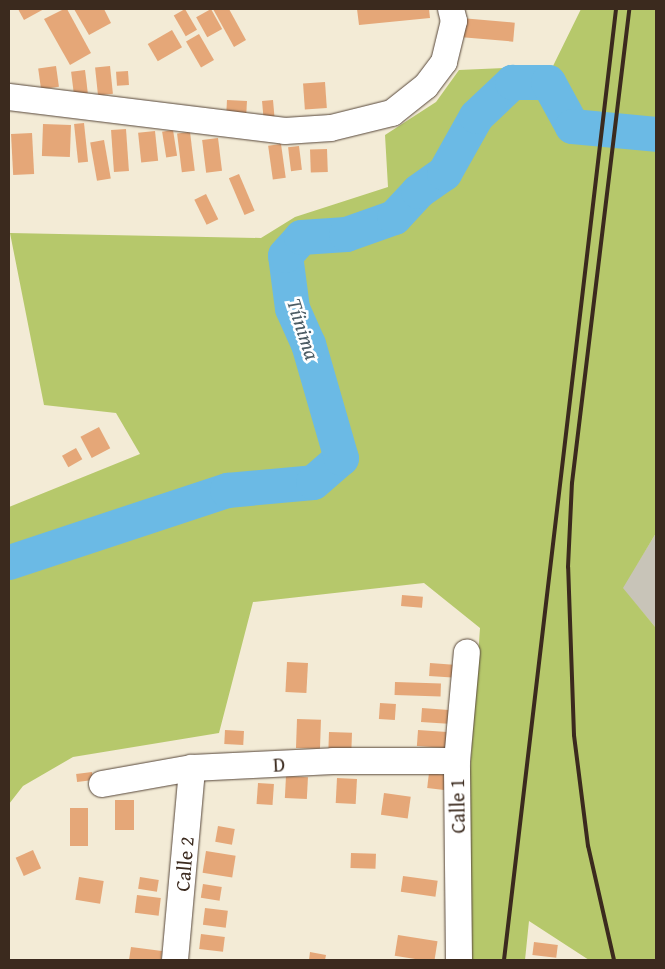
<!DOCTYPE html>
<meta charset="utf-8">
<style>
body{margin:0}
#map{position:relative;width:665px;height:969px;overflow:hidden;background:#f3ebd6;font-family:"Gentium Book Plus",serif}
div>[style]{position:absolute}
.industrial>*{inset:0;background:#c8c4b8}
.green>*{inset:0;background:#b6c86b}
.river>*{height:35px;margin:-17.5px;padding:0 17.5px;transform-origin:17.5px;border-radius:17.5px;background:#6bbae5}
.building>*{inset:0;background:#e5a778;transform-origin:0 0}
.roads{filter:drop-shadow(0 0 1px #57473a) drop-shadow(0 0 1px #57473a)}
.minor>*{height:26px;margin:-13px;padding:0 13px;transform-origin:13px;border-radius:13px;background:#fff}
.rail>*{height:4px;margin:-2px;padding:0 2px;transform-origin:2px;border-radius:2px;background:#3b2a1e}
span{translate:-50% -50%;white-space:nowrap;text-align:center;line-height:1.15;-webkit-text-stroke:5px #fff;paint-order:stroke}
.street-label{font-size:20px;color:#3b2a1e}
.water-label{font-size:21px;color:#4c5c64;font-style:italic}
.frame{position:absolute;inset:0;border:10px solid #3b2a1e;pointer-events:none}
</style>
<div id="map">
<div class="industrial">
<i style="clip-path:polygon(656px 533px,656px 628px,622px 588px)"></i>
</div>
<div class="green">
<i style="clip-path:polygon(581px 9px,656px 9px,656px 533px,623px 588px,656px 628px,656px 960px,589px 960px,529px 921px,525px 960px,457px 960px,480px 628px,424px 583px,253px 602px,219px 733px,73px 757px,23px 786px,9px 804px,9px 507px,140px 454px,116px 413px,44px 405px,10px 233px,261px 238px,295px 217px,388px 187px,385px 135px,436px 102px,459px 70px,553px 66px)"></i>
</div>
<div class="river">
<i style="left:9px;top:562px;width:230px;rotate:-18.3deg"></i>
<i style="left:227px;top:490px;width:86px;rotate:-5.3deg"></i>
<i style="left:313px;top:482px;width:37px;rotate:-41deg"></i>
<i style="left:341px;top:458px;width:119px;rotate:-106.1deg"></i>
<i style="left:308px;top:344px;width:39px;rotate:-114deg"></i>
<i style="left:292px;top:308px;width:53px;rotate:-97.5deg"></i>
<i style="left:285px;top:255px;width:24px;rotate:-48deg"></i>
<i style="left:301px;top:237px;width:45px;rotate:-3.8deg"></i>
<i style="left:346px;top:234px;width:51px;rotate:-19.5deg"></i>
<i style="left:394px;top:217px;width:35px;rotate:-47deg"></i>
<i style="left:418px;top:191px;width:32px;rotate:-35deg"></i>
<i style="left:444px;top:173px;width:65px;rotate:-60.7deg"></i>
<i style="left:476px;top:116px;width:50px;rotate:-43.4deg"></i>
<i style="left:512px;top:82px;width:36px"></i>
<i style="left:548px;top:82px;width:50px;rotate:61.4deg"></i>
<i style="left:572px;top:126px;width:84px;rotate:5.4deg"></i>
</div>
<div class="building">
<i style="clip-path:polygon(18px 9px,44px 9px,24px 20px)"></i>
<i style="clip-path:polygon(64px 9px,67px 9px,91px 53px,70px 65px,44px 19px)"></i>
<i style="clip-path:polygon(74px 9px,104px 9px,111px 23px,89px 35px)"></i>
<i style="left:185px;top:9px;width:24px;height:13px;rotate:60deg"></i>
<i style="left:211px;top:9px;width:23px;height:17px;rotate:61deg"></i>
<i style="clip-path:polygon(213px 9px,229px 9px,246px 40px,234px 47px)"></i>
<i style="clip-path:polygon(357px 9px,429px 9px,430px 18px,359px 25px)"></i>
<i style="left:461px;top:18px;width:54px;height:19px;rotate:5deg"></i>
<i style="left:172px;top:30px;width:20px;height:28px;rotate:60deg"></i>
<i style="left:199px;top:34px;width:30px;height:15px;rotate:60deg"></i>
<i style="left:56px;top:66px;width:21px;height:18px;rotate:82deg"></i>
<i style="left:110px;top:66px;width:28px;height:15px;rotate:84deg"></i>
<i style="left:85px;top:70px;width:23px;height:14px;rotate:83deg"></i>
<i style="left:128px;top:71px;width:14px;height:12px;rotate:86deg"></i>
<i style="left:325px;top:82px;width:26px;height:22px;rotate:86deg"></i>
<i style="left:227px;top:100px;width:20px;height:16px;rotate:3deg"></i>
<i style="left:273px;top:100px;width:25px;height:11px;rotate:85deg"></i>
<i style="left:84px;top:123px;width:39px;height:10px;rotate:84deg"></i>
<i style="left:43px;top:124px;width:28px;height:32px;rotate:2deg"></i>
<i style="left:126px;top:129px;width:42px;height:15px;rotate:86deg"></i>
<i style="left:173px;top:130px;width:26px;height:11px;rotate:81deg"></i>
<i style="left:155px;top:131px;width:30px;height:17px;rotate:84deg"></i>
<i style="left:190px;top:132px;width:39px;height:13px;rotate:83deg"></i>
<i style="left:32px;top:133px;width:41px;height:21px;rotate:87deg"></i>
<i style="left:218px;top:138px;width:33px;height:16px;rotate:83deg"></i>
<i style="left:104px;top:140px;width:39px;height:14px;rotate:80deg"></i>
<i style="left:281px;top:144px;width:34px;height:13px;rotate:82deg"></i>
<i style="left:299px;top:146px;width:24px;height:11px;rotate:83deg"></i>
<i style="left:327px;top:149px;width:23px;height:17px;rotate:88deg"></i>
<i style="left:239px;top:174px;width:40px;height:11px;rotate:67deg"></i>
<i style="left:206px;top:194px;width:28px;height:13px;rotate:64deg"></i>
<i style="left:99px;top:427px;width:24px;height:21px;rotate:62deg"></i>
<i style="left:76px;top:448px;width:13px;height:16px;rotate:61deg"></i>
<i style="left:402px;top:595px;width:21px;height:11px;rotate:5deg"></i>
<i style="left:287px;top:662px;width:21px;height:30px;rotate:3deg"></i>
<i style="left:430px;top:663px;width:27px;height:13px;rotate:4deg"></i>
<i style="left:395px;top:682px;width:46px;height:13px;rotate:2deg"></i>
<i style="left:380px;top:703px;width:16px;height:16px;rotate:4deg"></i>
<i style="left:422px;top:708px;width:27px;height:14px;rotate:4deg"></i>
<i style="left:297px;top:719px;width:24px;height:29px;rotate:2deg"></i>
<i style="left:225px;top:730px;width:19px;height:14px;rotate:3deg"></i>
<i style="left:418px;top:730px;width:29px;height:16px;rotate:4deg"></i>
<i style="left:329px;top:732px;width:23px;height:17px;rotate:2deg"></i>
<i style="left:92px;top:772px;width:8px;height:16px;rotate:83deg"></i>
<i style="left:429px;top:773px;width:17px;height:15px;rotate:7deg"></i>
<i style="left:286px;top:776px;width:22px;height:22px;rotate:3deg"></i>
<i style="left:337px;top:778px;width:20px;height:25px;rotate:3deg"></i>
<i style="left:258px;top:783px;width:16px;height:21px;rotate:4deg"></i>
<i style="left:384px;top:793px;width:27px;height:22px;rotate:8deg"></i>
<i style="left:115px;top:800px;width:19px;height:30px"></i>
<i style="left:70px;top:808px;width:18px;height:38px"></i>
<i style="left:218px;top:826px;width:17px;height:16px;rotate:10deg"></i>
<i style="left:33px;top:850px;width:20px;height:19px;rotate:66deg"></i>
<i style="left:206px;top:851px;width:30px;height:22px;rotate:9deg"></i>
<i style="left:351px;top:853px;width:25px;height:15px;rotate:2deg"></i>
<i style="left:403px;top:876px;width:35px;height:16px;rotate:8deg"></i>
<i style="left:79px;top:877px;width:25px;height:23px;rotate:9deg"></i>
<i style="left:140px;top:877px;width:19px;height:12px;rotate:9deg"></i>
<i style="left:203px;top:884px;width:19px;height:14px;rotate:9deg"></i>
<i style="left:137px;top:895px;width:24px;height:18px;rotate:7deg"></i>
<i style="left:205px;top:908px;width:23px;height:17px;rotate:7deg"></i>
<i style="left:201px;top:934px;width:24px;height:15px;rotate:7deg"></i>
<i style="left:398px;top:935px;width:40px;height:21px;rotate:9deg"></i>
<i style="left:534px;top:942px;width:24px;height:13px;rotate:7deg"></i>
<i style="clip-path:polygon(131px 947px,162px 951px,161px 960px,129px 960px)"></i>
<i style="clip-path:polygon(310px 952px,326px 955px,325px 960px,309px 960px)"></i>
</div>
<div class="roads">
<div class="minor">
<i style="left:9px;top:97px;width:278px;rotate:7deg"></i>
<i style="left:285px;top:131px;width:46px;rotate:-3.7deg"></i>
<i style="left:331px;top:128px;width:63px;rotate:-13.8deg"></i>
<i style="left:392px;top:113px;width:43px;rotate:-38.5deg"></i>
<i style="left:426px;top:86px;width:30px;rotate:-53deg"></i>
<i style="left:444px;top:62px;width:42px;rotate:-76.3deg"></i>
<i style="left:454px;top:21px;width:12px;rotate:-104deg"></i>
<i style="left:102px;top:784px;width:91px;rotate:-10.1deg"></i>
<i style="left:192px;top:768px;width:141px;rotate:-2.8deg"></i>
<i style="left:333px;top:761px;width:124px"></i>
<i style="left:175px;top:960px;width:193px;rotate:-84.9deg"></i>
<i style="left:459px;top:960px;width:199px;rotate:-90.6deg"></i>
<i style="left:457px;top:761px;width:109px;rotate:-84.8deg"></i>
</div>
</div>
<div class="rail">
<i style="left:504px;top:960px;width:958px;rotate:-83.28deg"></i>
<i style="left:614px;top:960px;width:117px;rotate:-102.8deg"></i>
<i style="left:588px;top:846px;width:112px;rotate:-97.2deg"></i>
<i style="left:574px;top:735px;width:168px;rotate:-92deg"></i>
<i style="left:568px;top:567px;width:84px;rotate:-87.3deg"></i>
<i style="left:572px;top:483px;width:477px;rotate:-83.1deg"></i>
</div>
<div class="street-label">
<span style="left:279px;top:764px;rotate:-3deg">D</span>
<span style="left:457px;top:806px;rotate:-91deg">Calle 1</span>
<span style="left:184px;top:864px;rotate:-85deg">Calle 2</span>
</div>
<div class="water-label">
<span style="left:303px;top:329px;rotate:72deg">Tíinima</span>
</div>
<div class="frame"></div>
</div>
